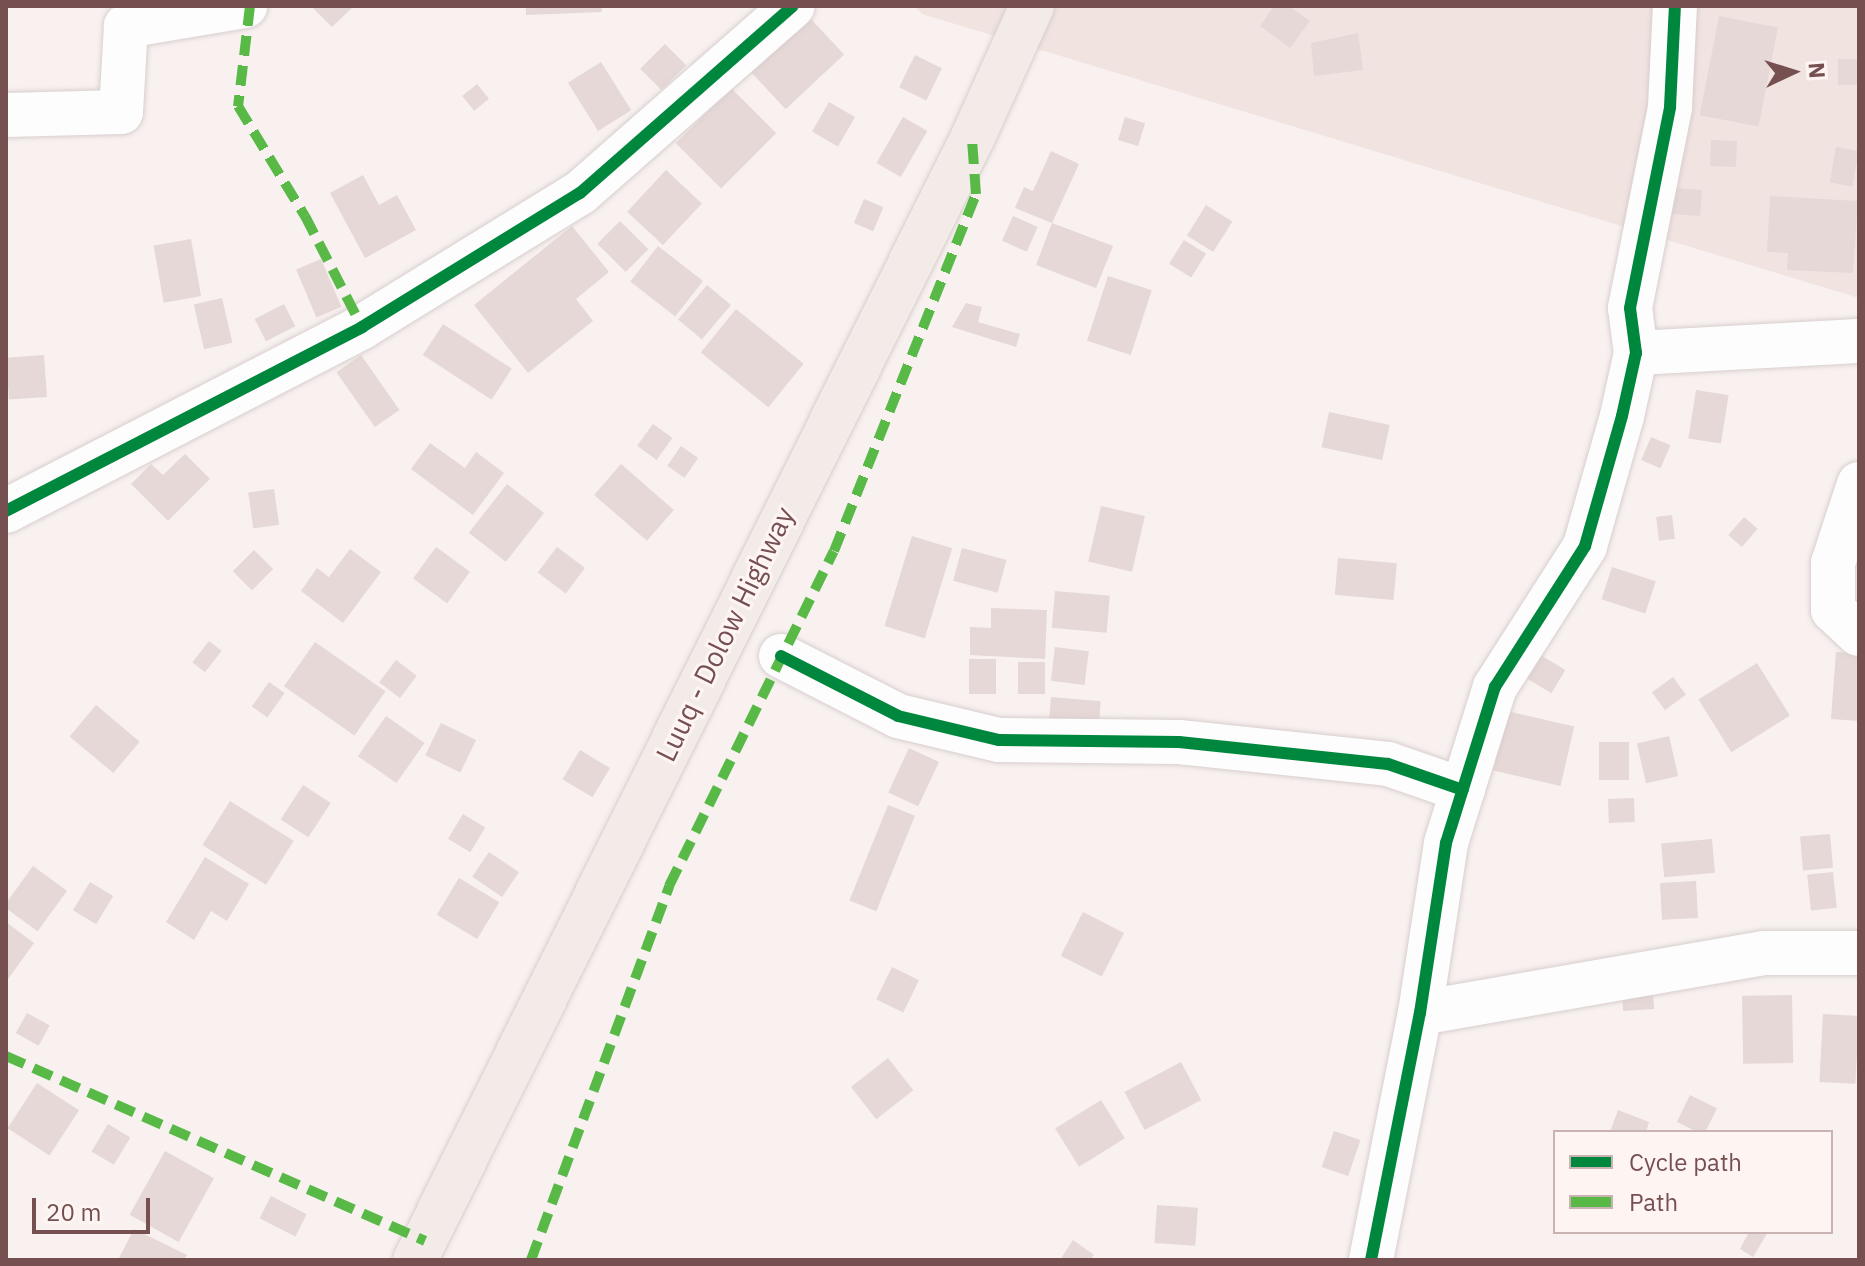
<!DOCTYPE html>
<style>
body{margin:0}
#map{position:relative;width:1865px;height:1266px;overflow:hidden;background:#f8f1f0;font-family:"IBM Plex Sans",sans-serif}
div>[style]{position:absolute}
.residential>*{inset:0;background:#f1e3e0}
.building>*{inset:0;background:#e5d8d7;transform-origin:0 0}
.roads{filter:drop-shadow(0 0 2px #d8cece) drop-shadow(0 0 2px #d8cece)}
.minor>*{height:44px;margin:-22px;padding:0 22px;transform-origin:22px;border-radius:22px;background:#fefdfd}
.major>*{height:44px;margin:-22px;padding:0 22px;transform-origin:22px;border-radius:22px;background:#f2ebe8}
.quiet>*{height:10px;margin-top:-5px;transform-origin:0;background:repeating-linear-gradient(90deg,#58b947 0 20px,transparent 0 30px)}
.cycleway>*{height:12px;margin:-6px;padding:0 6px;transform-origin:6px;border-radius:6px;background:#00873e}
span{translate:-50% -50%;white-space:nowrap;text-align:center;line-height:1.15;-webkit-text-stroke:6px #fef5f3;paint-order:stroke}
.street-label{font-size:28px;color:#765051}
.frame{position:absolute;inset:0;border:8px solid #765051;pointer-events:none}
.legend{position:absolute;left:1553px;top:1130px;width:280px;height:104px;box-sizing:border-box;background:#fef5f3;border:2px solid #c8b3b2;margin:0;padding:10px 14px;list-style:none;font-size:24px;color:#765051}
.legend li{display:flex;align-items:center;gap:16px;height:40px}
.legend b{width:40px;border:2px solid #c8b3b2}
.north{position:absolute;left:1753px;top:32px;width:80px;height:80px;-webkit-text-stroke:6px #fef5f3;paint-order:stroke;rotate:86deg;font-size:22px;font-weight:700;line-height:32px;text-align:center;color:#765051}
.north::after{content:'';display:block;margin:auto;width:28px;height:36px;background:#765051;clip-path:polygon(50% 0,100% 100%,50% 72%,0 100%)}
.scale{position:absolute;left:32px;top:1198px;width:118px;height:36px;box-sizing:border-box;border:4px solid #765051;border-top:0;padding-left:10px;font-size:24px;line-height:28px;white-space:nowrap;color:#765051;-webkit-text-stroke:6px #fef5f3;paint-order:stroke}
</style>
<div id="map">
<div class="residential">
<i style="clip-path:polygon(914px 6px,1859px 6px,1859px 298px,922px 14px)"></i>
</div>
<div class="building">
<i style="clip-path:polygon(311px 6px,354px 6px,332px 27px)"></i>
<i style="clip-path:polygon(526px 6px,601px 6px,602px 12px,526px 15px)"></i>
<i style="clip-path:polygon(1274px 6px,1289px 6px,1310px 21px,1290px 48px,1260px 26px)"></i>
<i style="left:1719px;top:16px;width:60px;height:101px;rotate:11deg"></i>
<i style="left:810px;top:18px;width:50px;height:80px;rotate:47deg"></i>
<i style="clip-path:polygon(1358px 33px,1363px 70px,1314px 76px,1311px 43px)"></i>
<i style="left:665px;top:44px;width:30px;height:35px;rotate:45deg"></i>
<i style="left:915px;top:55px;width:30px;height:36px;rotate:26deg"></i>
<i style="left:1838px;top:59px;width:21px;height:26px"></i>
<i style="left:601px;top:62px;width:57px;height:39px;rotate:58deg"></i>
<i style="left:477px;top:84px;width:19px;height:19px;rotate:51deg"></i>
<i style="left:731px;top:88px;width:64px;height:78px;rotate:45deg"></i>
<i style="left:829px;top:102px;width:30px;height:34px;rotate:30deg"></i>
<i style="left:903px;top:117px;width:28px;height:53px;rotate:30deg"></i>
<i style="left:1125px;top:117px;width:21px;height:24px;rotate:17deg"></i>
<i style="left:1711px;top:140px;width:26px;height:26px;rotate:2deg"></i>
<i style="left:1836px;top:147px;width:23px;height:36px;rotate:10deg"></i>
<i style="clip-path:polygon(1051px 151px,1079px 164px,1052px 223px,1113px 246px,1096px 288px,1036px 265px,1052px 223px,1015px 208px,1024px 187px,1033px 191px)"></i>
<i style="left:666px;top:170px;width:49px;height:57px;rotate:43deg"></i>
<i style="clip-path:polygon(363px 175px,379px 205px,397px 195px,416px 230px,365px 258px,330px 193px)"></i>
<i style="left:1674px;top:188px;width:28px;height:26px;rotate:4deg"></i>
<i style="clip-path:polygon(1770px 196px,1858px 201px,1853px 273px,1787px 270px,1788px 253px,1767px 252px)"></i>
<i style="left:864px;top:199px;width:21px;height:26px;rotate:23deg"></i>
<i style="left:1206px;top:205px;width:31px;height:36px;rotate:32deg"></i>
<i style="left:1013px;top:216px;width:27px;height:27px;rotate:24deg"></i>
<i style="left:620px;top:221px;width:40px;height:32px;rotate:45deg"></i>
<i style="clip-path:polygon(572px 226px,609px 272px,576px 299px,593px 321px,528px 373px,474px 305px)"></i>
<i style="left:191px;top:239px;width:58px;height:38px;rotate:80deg"></i>
<i style="left:1184px;top:240px;width:26px;height:28px;rotate:32deg"></i>
<i style="left:658px;top:246px;width:57px;height:45px;rotate:38deg"></i>
<i style="left:321px;top:259px;width:52px;height:27px;rotate:67deg"></i>
<i style="left:1108px;top:276px;width:46px;height:68px;rotate:18deg"></i>
<i style="left:707px;top:285px;width:31px;height:45px;rotate:40deg"></i>
<i style="left:222px;top:298px;width:46px;height:29px;rotate:77deg"></i>
<i style="clip-path:polygon(966px 303px,982px 307px,978px 322px,1020px 334px,1016px 347px,952px 327px)"></i>
<i style="left:284px;top:304px;width:25px;height:33px;rotate:63deg"></i>
<i style="left:736px;top:309px;width:87px;height:56px;rotate:39deg"></i>
<i style="left:443px;top:324px;width:82px;height:37px;rotate:33deg"></i>
<i style="left:44px;top:355px;width:42px;height:38px;rotate:86deg"></i>
<i style="left:361px;top:355px;width:67px;height:30px;rotate:55deg"></i>
<i style="left:1696px;top:390px;width:33px;height:49px;rotate:9deg"></i>
<i style="left:1329px;top:412px;width:62px;height:36px;rotate:12deg"></i>
<i style="left:653px;top:424px;width:24px;height:27px;rotate:36deg"></i>
<i style="left:1651px;top:437px;width:21px;height:25px;rotate:23deg"></i>
<i style="clip-path:polygon(430px 443px,465px 468px,476px 452px,504px 473px,473px 515px,411px 469px)"></i>
<i style="left:681px;top:446px;width:21px;height:24px;rotate:35deg"></i>
<i style="clip-path:polygon(185px 454px,210px 479px,168px 521px,131px 484px,151px 464px,163px 475px)"></i>
<i style="left:621px;top:464px;width:70px;height:41px;rotate:41deg"></i>
<i style="left:507px;top:484px;width:47px;height:62px;rotate:38deg"></i>
<i style="left:274px;top:489px;width:36px;height:26px;rotate:82deg"></i>
<i style="left:1101px;top:506px;width:45px;height:57px;rotate:13deg"></i>
<i style="left:1672px;top:515px;width:24px;height:16px;rotate:83deg"></i>
<i style="left:1744px;top:517px;width:18px;height:24px;rotate:41deg"></i>
<i style="left:912px;top:536px;width:42px;height:94px;rotate:17deg"></i>
<i style="left:436px;top:547px;width:42px;height:39px;rotate:36deg"></i>
<i style="left:557px;top:547px;width:35px;height:32px;rotate:37deg"></i>
<i style="left:962px;top:548px;width:46px;height:34px;rotate:15deg"></i>
<i style="clip-path:polygon(350px 549px,381px 572px,343px 623px,301px 591px,317px 568px,329px 577px)"></i>
<i style="left:254px;top:550px;width:27px;height:30px;rotate:45deg"></i>
<i style="left:1338px;top:558px;width:59px;height:37px;rotate:5deg"></i>
<i style="left:1612px;top:567px;width:46px;height:34px;rotate:18deg"></i>
<i style="left:1055px;top:591px;width:55px;height:37px;rotate:5deg"></i>
<i style="clip-path:polygon(991px 608px,1047px 610px,1045px 659px,970px 655px,970px 627px,991px 628px)"></i>
<i style="left:209px;top:641px;width:16px;height:27px;rotate:38deg"></i>
<i style="left:315px;top:642px;width:86px;height:54px;rotate:35deg"></i>
<i style="left:1055px;top:647px;width:34px;height:34px;rotate:7deg"></i>
<i style="clip-path:polygon(1836px 652px,1859px 654px,1859px 721px,1831px 719px)"></i>
<i style="left:1537px;top:653px;width:33px;height:27px;rotate:31deg"></i>
<i style="left:969px;top:659px;width:27px;height:35px"></i>
<i style="left:396px;top:660px;width:26px;height:28px;rotate:37deg"></i>
<i style="left:1018px;top:662px;width:27px;height:32px"></i>
<i style="left:1757px;top:663px;width:62px;height:69px;rotate:58deg"></i>
<i style="left:1673px;top:677px;width:22px;height:26px;rotate:54deg"></i>
<i style="left:269px;top:682px;width:19px;height:30px;rotate:35deg"></i>
<i style="left:1051px;top:697px;width:50px;height:29px;rotate:5deg"></i>
<i style="left:96px;top:705px;width:57px;height:41px;rotate:40deg"></i>
<i style="left:1507px;top:711px;width:69px;height:61px;rotate:13deg"></i>
<i style="left:386px;top:716px;width:47px;height:49px;rotate:35deg"></i>
<i style="left:441px;top:723px;width:39px;height:36px;rotate:26deg"></i>
<i style="left:1669px;top:736px;width:41px;height:33px;rotate:77deg"></i>
<i style="left:1599px;top:742px;width:30px;height:38px"></i>
<i style="left:909px;top:748px;width:33px;height:49px;rotate:25deg"></i>
<i style="left:580px;top:750px;width:35px;height:34px;rotate:31deg"></i>
<i style="left:303px;top:785px;width:33px;height:41px;rotate:33deg"></i>
<i style="left:1634px;top:798px;width:24px;height:26px;rotate:88deg"></i>
<i style="left:230px;top:801px;width:75px;height:52px;rotate:32deg"></i>
<i style="left:888px;top:805px;width:29px;height:103px;rotate:22deg"></i>
<i style="left:463px;top:814px;width:26px;height:29px;rotate:31deg"></i>
<i style="left:1830px;top:834px;width:34px;height:30px;rotate:85deg"></i>
<i style="left:1712px;top:839px;width:34px;height:51px;rotate:85deg"></i>
<i style="left:489px;top:852px;width:36px;height:30px;rotate:34deg"></i>
<i style="clip-path:polygon(205px 857px,249px 884px,227px 921px,211px 911px,194px 940px,166px 922px)"></i>
<i style="left:33px;top:866px;width:42px;height:50px;rotate:36deg"></i>
<i style="left:1833px;top:872px;width:36px;height:26px;rotate:84deg"></i>
<i style="left:459px;top:878px;width:47px;height:43px;rotate:31deg"></i>
<i style="left:1696px;top:881px;width:37px;height:36px;rotate:87deg"></i>
<i style="left:90px;top:882px;width:27px;height:33px;rotate:31deg"></i>
<i style="left:1083px;top:912px;width:46px;height:49px;rotate:27deg"></i>
<i style="clip-path:polygon(6px 922px,34px 943px,6px 982px)"></i>
<i style="left:892px;top:967px;width:30px;height:36px;rotate:26deg"></i>
<i style="left:1652px;top:979px;width:30px;height:31px;rotate:86deg"></i>
<i style="left:1792px;top:995px;width:68px;height:50px;rotate:89deg"></i>
<i style="left:27px;top:1013px;width:26px;height:23px;rotate:29deg"></i>
<i style="left:1823px;top:1014px;width:36px;height:68px;rotate:3deg"></i>
<i style="left:888px;top:1058px;width:41px;height:47px;rotate:52deg"></i>
<i style="left:1181px;top:1062px;width:43px;height:64px;rotate:62deg"></i>
<i style="left:37px;top:1083px;width:50px;height:54px;rotate:33deg"></i>
<i style="left:1690px;top:1095px;width:30px;height:30px;rotate:26deg"></i>
<i style="left:1101px;top:1100px;width:45px;height:54px;rotate:58deg"></i>
<i style="clip-path:polygon(1618px 1110px,1649px 1122px,1646px 1132px,1610px 1132px)"></i>
<i style="left:108px;top:1124px;width:26px;height:32px;rotate:31deg"></i>
<i style="left:1334px;top:1131px;width:28px;height:38px;rotate:19deg"></i>
<i style="left:165px;top:1151px;width:56px;height:73px;rotate:29deg"></i>
<i style="left:271px;top:1196px;width:40px;height:25px;rotate:27deg"></i>
<i style="left:1157px;top:1205px;width:41px;height:38px;rotate:4deg"></i>
<i style="clip-path:polygon(134px 1229px,187px 1255px,184px 1260px,118px 1260px)"></i>
<i style="clip-path:polygon(1749px 1232px,1768px 1232px,1753px 1257px,1740px 1249px)"></i>
<i style="clip-path:polygon(1073px 1240px,1094px 1255px,1090px 1260px,1060px 1260px)"></i>
</div>
<div class="roads">
<div class="minor">
<i style="left:6px;top:115px;width:115px;rotate:-1.5deg"></i>
<i style="left:121px;top:112px;width:86px;rotate:-86.7deg"></i>
<i style="left:126px;top:26px;width:121px;rotate:-9.5deg"></i>
<i style="left:1636px;top:353px;width:223px;rotate:-3.1deg"></i>
<i style="left:1859px;top:484px;width:83px;rotate:108.2deg"></i>
<i style="left:1833px;top:563px;width:47px;rotate:90deg"></i>
<i style="left:1833px;top:610px;width:35px;rotate:43deg"></i>
<i style="left:6px;top:511px;width:401px;rotate:-27.3deg"></i>
<i style="left:362px;top:327px;width:256px;rotate:-31.6deg"></i>
<i style="left:580px;top:193px;width:283px;rotate:-41.3deg"></i>
<i style="left:781px;top:656px;width:131px;rotate:27.1deg"></i>
<i style="left:898px;top:716px;width:104px;rotate:13.4deg"></i>
<i style="left:999px;top:740px;width:180px;rotate:0.6deg"></i>
<i style="left:1179px;top:742px;width:210px;rotate:6deg"></i>
<i style="left:1388px;top:764px;width:79px;rotate:19.1deg"></i>
<i style="left:1420px;top:1013px;width:349px;rotate:-9.9deg"></i>
<i style="left:1764px;top:953px;width:95px"></i>
<i style="left:1371px;top:1260px;width:252px;rotate:-78.8deg"></i>
<i style="left:1420px;top:1013px;width:172px;rotate:-81.3deg"></i>
<i style="left:1446px;top:843px;width:164px;rotate:-72.6deg"></i>
<i style="left:1495px;top:687px;width:167px;rotate:-57.4deg"></i>
<i style="left:1585px;top:546px;width:135px;rotate:-74.1deg"></i>
<i style="left:1622px;top:416px;width:65px;rotate:-77.5deg"></i>
<i style="left:1636px;top:353px;width:45px;rotate:-97.6deg"></i>
<i style="left:1630px;top:308px;width:205px;rotate:-78.7deg"></i>
<i style="left:1670px;top:107px;width:101px;rotate:-87.2deg"></i>
</div>
<div class="major">
<i style="left:415px;top:1260px;width:1252px;rotate:-63.58deg"></i>
<i style="left:972px;top:139px;width:146px;rotate:-65.7deg"></i>
</div>
</div>
<div class="quiet">
<i style="left:250px;top:6px;width:101px;rotate:96.8deg"></i>
<i style="left:238px;top:106px;width:129px;rotate:58.7deg"></i>
<i style="left:305px;top:216px;width:125px;rotate:62.8deg"></i>
<i style="left:6px;top:1056px;width:458px;rotate:23.8deg"></i>
<i style="left:531px;top:1260px;width:399px;rotate:-69.7deg"></i>
<i style="left:669px;top:886px;width:373px;rotate:-63.8deg"></i>
<i style="left:834px;top:551px;width:384px;rotate:-68.3deg"></i>
<i style="left:976px;top:194px;width:55px;rotate:-94.2deg"></i>
</div>
<div class="cycleway">
<i style="left:6px;top:511px;width:401px;rotate:-27.3deg"></i>
<i style="left:362px;top:327px;width:256px;rotate:-31.6deg"></i>
<i style="left:580px;top:193px;width:283px;rotate:-41.3deg"></i>
<i style="left:781px;top:656px;width:131px;rotate:27.1deg"></i>
<i style="left:898px;top:716px;width:104px;rotate:13.4deg"></i>
<i style="left:999px;top:740px;width:180px;rotate:0.6deg"></i>
<i style="left:1179px;top:742px;width:210px;rotate:6deg"></i>
<i style="left:1388px;top:764px;width:79px;rotate:19.1deg"></i>
<i style="left:1371px;top:1260px;width:252px;rotate:-78.8deg"></i>
<i style="left:1420px;top:1013px;width:172px;rotate:-81.3deg"></i>
<i style="left:1446px;top:843px;width:164px;rotate:-72.6deg"></i>
<i style="left:1495px;top:687px;width:167px;rotate:-57.4deg"></i>
<i style="left:1585px;top:546px;width:135px;rotate:-74.1deg"></i>
<i style="left:1622px;top:416px;width:65px;rotate:-77.5deg"></i>
<i style="left:1636px;top:353px;width:45px;rotate:-97.6deg"></i>
<i style="left:1630px;top:308px;width:205px;rotate:-78.7deg"></i>
<i style="left:1670px;top:107px;width:101px;rotate:-87.2deg"></i>
</div>
<div class="street-label">
<span style="left:725px;top:634px;rotate:-64deg">Luuq - Dolow Highway</span>
</div>
<div class="frame"></div>
<ul class="legend">
<li><b style="height:10px;background:#00873e"></b>Cycle path</li>
<li><b style="height:10px;background:#58b947"></b>Path</li>
</ul>
<div class="north">N</div>
<div class="scale">20 m</div>
</div>
